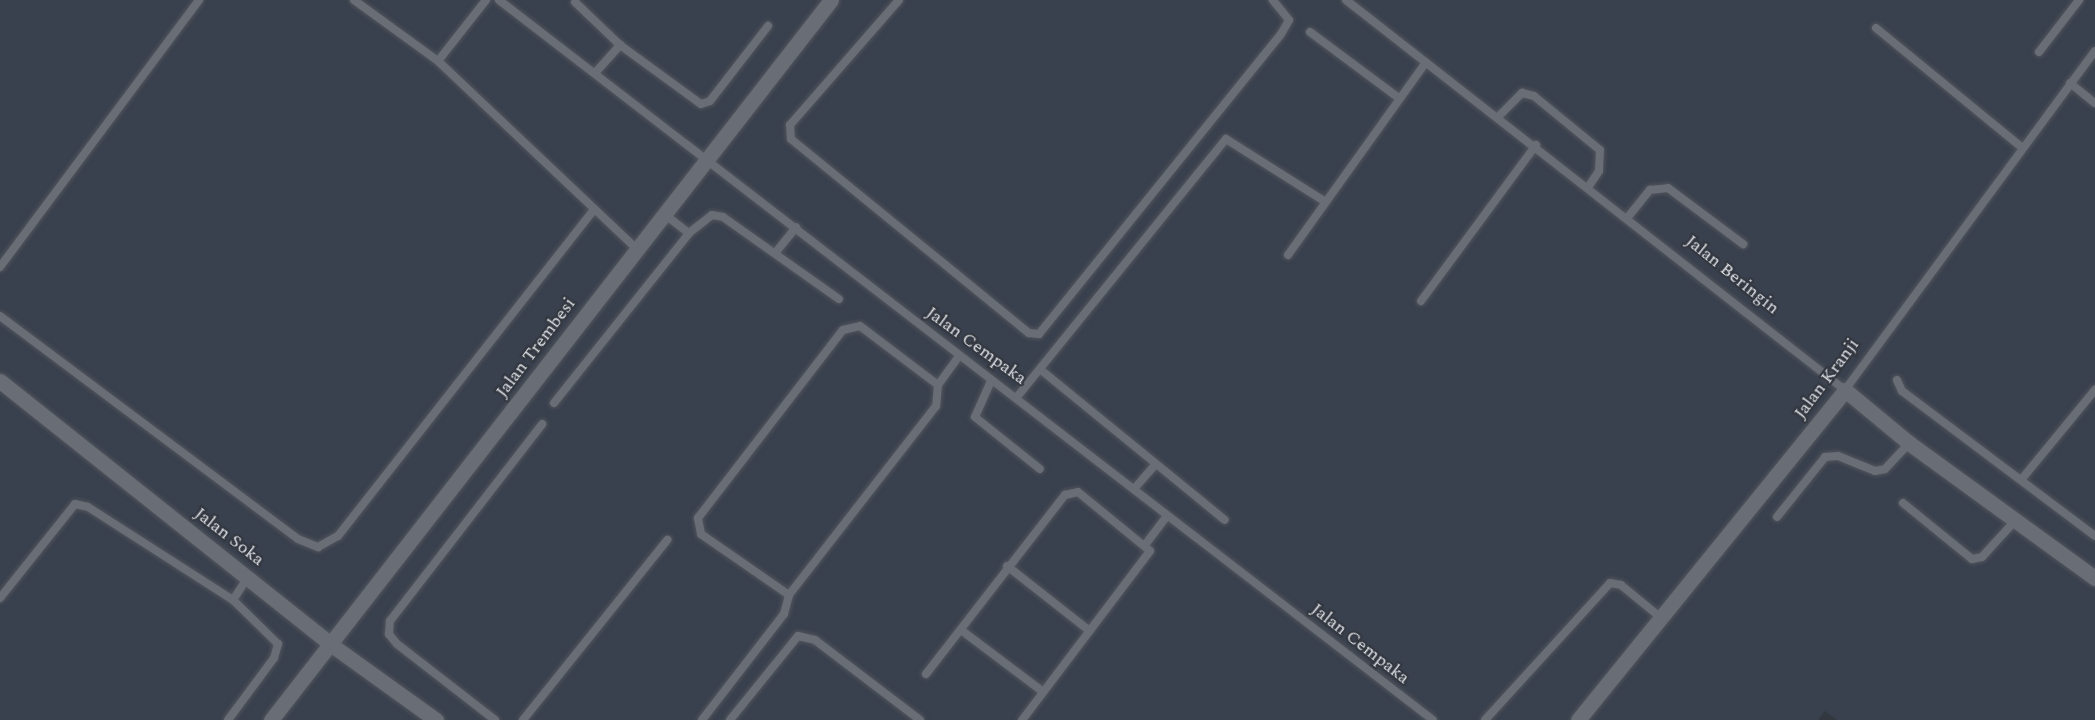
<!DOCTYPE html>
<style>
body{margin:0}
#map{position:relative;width:2095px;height:720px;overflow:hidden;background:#33373f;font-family:Spectral,serif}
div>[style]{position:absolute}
.built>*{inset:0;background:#39404e}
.roads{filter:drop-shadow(0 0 2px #51545b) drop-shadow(0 0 2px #51545b)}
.lane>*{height:8px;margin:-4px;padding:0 4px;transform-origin:4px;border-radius:4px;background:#696e76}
.street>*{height:15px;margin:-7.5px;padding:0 7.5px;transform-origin:7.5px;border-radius:7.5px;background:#696e76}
span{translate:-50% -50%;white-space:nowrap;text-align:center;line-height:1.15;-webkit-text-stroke:4.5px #33373f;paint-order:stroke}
.street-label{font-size:18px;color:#dde0e5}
</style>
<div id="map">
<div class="built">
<i style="clip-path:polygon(0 0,2095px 0,2095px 720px,1837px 720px,1825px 711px,1818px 720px,0 720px)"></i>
</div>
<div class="roads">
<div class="lane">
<i style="left:354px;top:0;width:104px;rotate:36deg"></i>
<i style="left:438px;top:61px;width:78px;rotate:-51.8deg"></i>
<i style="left:499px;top:0;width:1179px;rotate:37.63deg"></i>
<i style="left:899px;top:0;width:166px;rotate:131.1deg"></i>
<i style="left:790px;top:125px;width:14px;rotate:86deg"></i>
<i style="left:791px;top:139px;width:307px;rotate:39.2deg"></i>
<i style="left:1029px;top:333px;width:10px;rotate:6deg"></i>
<i style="left:1039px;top:334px;width:385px;rotate:-51.1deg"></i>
<i style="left:1281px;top:34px;width:16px;rotate:-60deg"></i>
<i style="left:1289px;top:20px;width:26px;rotate:-129deg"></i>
<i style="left:1346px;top:0;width:633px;rotate:38.01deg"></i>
<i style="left:1845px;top:390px;width:421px;rotate:-53.6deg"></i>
<i style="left:575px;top:2px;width:62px;rotate:43.7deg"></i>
<i style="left:1876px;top:28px;width:186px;rotate:39.3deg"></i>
<i style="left:1310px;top:32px;width:111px;rotate:36.6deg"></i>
<i style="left:2039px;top:52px;width:66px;rotate:-52.4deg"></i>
<i style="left:438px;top:61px;width:272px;rotate:43.4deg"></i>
<i style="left:595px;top:73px;width:38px;rotate:-48deg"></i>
<i style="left:620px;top:45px;width:100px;rotate:36.1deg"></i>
<i style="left:701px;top:104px;width:9px;rotate:-18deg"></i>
<i style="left:710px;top:101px;width:95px;rotate:-52.3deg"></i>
<i style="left:2070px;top:83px;width:32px;rotate:39deg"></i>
<i style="left:1499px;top:116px;width:33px;rotate:-45deg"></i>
<i style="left:1522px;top:93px;width:12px;rotate:14deg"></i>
<i style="left:1534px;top:96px;width:85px;rotate:39.3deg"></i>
<i style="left:1600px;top:150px;width:21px;rotate:93deg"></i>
<i style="left:1599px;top:171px;width:18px;rotate:124deg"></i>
<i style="left:663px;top:213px;width:33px;rotate:38deg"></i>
<i style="left:689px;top:233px;width:29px;rotate:-38deg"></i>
<i style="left:712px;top:215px;width:11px;rotate:10deg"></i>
<i style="left:723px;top:217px;width:142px;rotate:35.3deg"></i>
<i style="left:1628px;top:217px;width:35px;rotate:-51deg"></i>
<i style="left:1650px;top:190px;width:18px;rotate:-6deg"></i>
<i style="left:1668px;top:188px;width:94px;rotate:36.7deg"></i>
<i style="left:776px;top:252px;width:32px;rotate:-51deg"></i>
<i style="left:1288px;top:255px;width:237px;rotate:-54.4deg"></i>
<i style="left:0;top:267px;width:333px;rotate:-53.3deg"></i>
<i style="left:1421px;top:301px;width:194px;rotate:-53.6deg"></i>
<i style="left:0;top:316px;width:372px;rotate:36.8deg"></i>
<i style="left:298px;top:539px;width:22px;rotate:22deg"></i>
<i style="left:318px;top:547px;width:23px;rotate:-29deg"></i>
<i style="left:338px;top:536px;width:413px;rotate:-51.9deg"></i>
<i style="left:1041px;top:370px;width:237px;rotate:39.2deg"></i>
<i style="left:1897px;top:380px;width:12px;rotate:66deg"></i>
<i style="left:1902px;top:391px;width:241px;rotate:36.9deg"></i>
<i style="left:991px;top:381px;width:39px;rotate:114deg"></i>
<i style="left:975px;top:417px;width:83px;rotate:38.7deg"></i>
<i style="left:938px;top:385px;width:21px;rotate:95deg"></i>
<i style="left:936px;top:406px;width:239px;rotate:127.9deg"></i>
<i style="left:789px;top:595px;width:107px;rotate:-145.3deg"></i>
<i style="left:701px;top:534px;width:16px;rotate:-101deg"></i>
<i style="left:698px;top:518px;width:237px;rotate:-52.4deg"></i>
<i style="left:843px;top:330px;width:17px;rotate:-13deg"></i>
<i style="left:860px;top:326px;width:98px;rotate:37.1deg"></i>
<i style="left:938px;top:385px;width:34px;rotate:-54deg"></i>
<i style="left:1017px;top:397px;width:332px;rotate:-51deg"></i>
<i style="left:1226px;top:139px;width:116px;rotate:32.3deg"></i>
<i style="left:554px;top:403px;width:217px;rotate:-51.5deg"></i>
<i style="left:2021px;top:480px;width:117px;rotate:-50.6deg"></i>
<i style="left:1134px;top:489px;width:33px;rotate:-49deg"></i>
<i style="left:1903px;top:503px;width:89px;rotate:39.1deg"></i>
<i style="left:1972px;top:559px;width:10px;rotate:-11deg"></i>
<i style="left:1982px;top:557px;width:47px;rotate:-47.6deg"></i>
<i style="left:1777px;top:517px;width:77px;rotate:-51.3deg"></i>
<i style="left:1825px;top:457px;width:13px;rotate:-4deg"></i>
<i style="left:1838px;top:456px;width:40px;rotate:22deg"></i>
<i style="left:1875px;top:471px;width:10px;rotate:-11deg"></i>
<i style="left:1885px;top:469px;width:35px;rotate:-47deg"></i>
<i style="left:1145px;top:545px;width:36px;rotate:-53deg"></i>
<i style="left:1007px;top:566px;width:105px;rotate:38.1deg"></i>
<i style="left:0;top:598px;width:120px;rotate:-51.4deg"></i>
<i style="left:75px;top:504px;width:13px;rotate:13deg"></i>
<i style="left:88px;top:507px;width:172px;rotate:32.7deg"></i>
<i style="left:233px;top:600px;width:27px;rotate:-57deg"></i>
<i style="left:961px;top:630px;width:101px;rotate:37deg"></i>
<i style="left:926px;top:674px;width:227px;rotate:-52.2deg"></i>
<i style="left:1065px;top:495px;width:13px;rotate:-13deg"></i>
<i style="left:1078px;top:492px;width:93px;rotate:39.3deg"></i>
<i style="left:1150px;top:551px;width:212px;rotate:127.1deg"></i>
<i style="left:228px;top:720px;width:77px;rotate:-53.4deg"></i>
<i style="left:274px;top:658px;width:15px;rotate:-74deg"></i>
<i style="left:278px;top:644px;width:63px;rotate:-135.6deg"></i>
<i style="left:495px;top:720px;width:124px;rotate:-142.2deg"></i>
<i style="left:397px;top:644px;width:13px;rotate:-129deg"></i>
<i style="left:389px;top:634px;width:13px;rotate:-86deg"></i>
<i style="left:390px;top:621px;width:249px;rotate:-52.3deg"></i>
<i style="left:523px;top:720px;width:231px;rotate:-51.3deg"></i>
<i style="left:702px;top:720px;width:134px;rotate:-52.3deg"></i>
<i style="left:784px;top:614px;width:20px;rotate:-75deg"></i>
<i style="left:730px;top:720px;width:108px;rotate:-51deg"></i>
<i style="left:798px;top:636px;width:17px;rotate:13deg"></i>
<i style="left:815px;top:640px;width:132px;rotate:37.3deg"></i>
<i style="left:1485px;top:720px;width:185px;rotate:-47.6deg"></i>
<i style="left:1610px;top:583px;width:11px;rotate:10deg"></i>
<i style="left:1621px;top:585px;width:50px;rotate:39.4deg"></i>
</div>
<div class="street">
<i style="left:0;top:381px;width:426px;rotate:38.5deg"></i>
<i style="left:333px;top:646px;width:127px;rotate:35.7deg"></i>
<i style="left:271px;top:720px;width:912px;rotate:-52.13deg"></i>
<i style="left:1578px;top:720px;width:424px;rotate:-51deg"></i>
<i style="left:1845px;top:390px;width:83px;rotate:39.6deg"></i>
<i style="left:1909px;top:443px;width:230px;rotate:36deg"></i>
</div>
</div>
<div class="street-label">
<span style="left:1732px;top:275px;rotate:39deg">Jalan Beringin</span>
<span style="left:976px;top:346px;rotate:36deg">Jalan Cempaka</span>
<span style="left:536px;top:348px;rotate:-53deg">Jalan Trembesi</span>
<span style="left:1827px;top:379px;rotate:-53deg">Jalan Kranji</span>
<span style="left:229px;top:537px;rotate:38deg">Jalan Soka</span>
<span style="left:1360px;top:644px;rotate:38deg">Jalan Cempaka</span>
</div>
</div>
